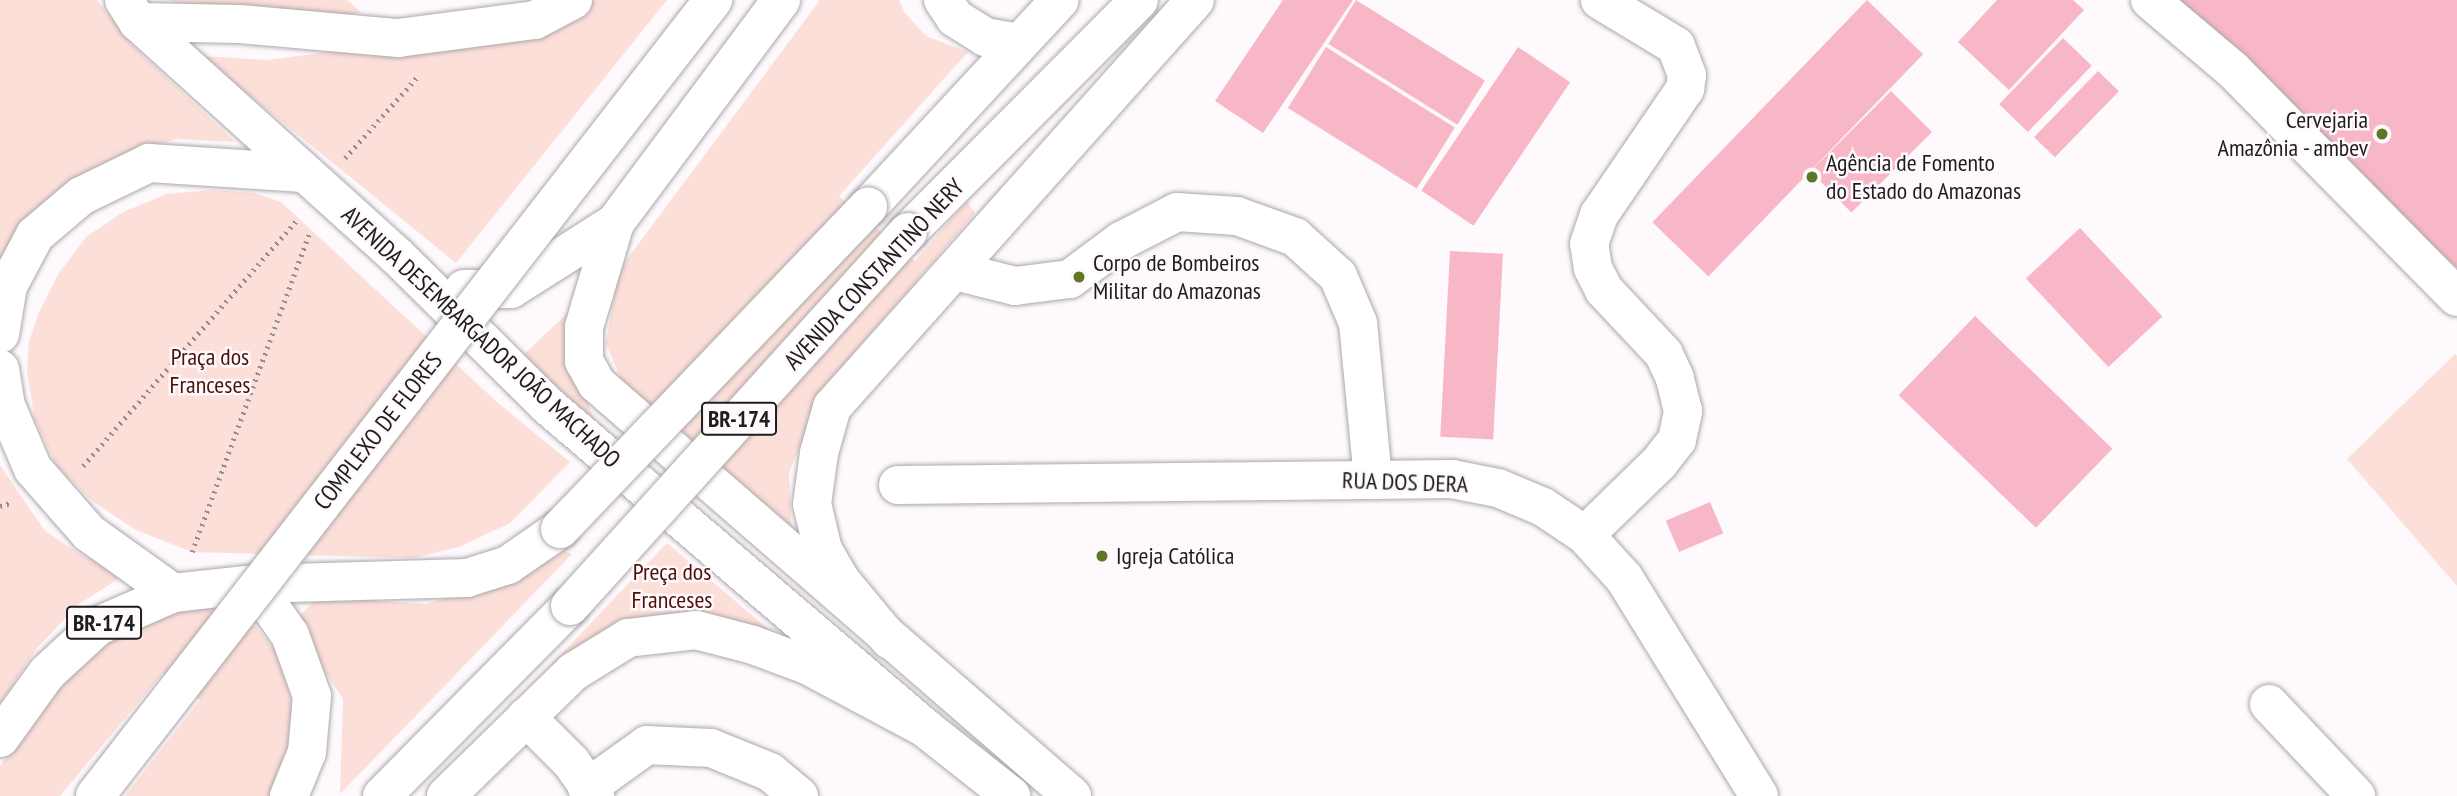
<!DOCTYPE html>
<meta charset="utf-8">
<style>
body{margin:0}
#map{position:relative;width:2457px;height:796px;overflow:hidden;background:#fef9fd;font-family:"PT Sans Narrow",sans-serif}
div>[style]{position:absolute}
.green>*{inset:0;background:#fcdfd8}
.building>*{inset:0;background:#f8b7c6;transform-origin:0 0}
.path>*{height:4.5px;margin-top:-2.25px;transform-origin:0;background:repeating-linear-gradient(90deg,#928e91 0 2px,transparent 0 7px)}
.roads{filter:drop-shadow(0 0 2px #aca7ab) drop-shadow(0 0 2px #aca7ab)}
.minor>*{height:38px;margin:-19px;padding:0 19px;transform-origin:19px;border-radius:19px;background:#fff}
.major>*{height:38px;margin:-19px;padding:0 19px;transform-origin:19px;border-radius:19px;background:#fff}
.highway>*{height:38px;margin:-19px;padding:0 19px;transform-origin:19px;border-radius:19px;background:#fff}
.bridges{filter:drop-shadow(0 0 2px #aca7ab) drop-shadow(0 0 2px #aca7ab)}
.major-bridge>*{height:38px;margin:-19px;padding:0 19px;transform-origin:19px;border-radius:19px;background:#fff}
.highway-bridge>*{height:38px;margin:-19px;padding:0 19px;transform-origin:19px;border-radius:19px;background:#fff}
.dots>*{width:19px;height:19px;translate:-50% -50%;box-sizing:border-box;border:4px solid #fef9fd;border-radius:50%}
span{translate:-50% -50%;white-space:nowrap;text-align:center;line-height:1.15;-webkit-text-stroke:5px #fef9fd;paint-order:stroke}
.shield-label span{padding:2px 5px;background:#fef9fd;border:2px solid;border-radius:5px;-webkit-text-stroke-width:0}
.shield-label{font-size:23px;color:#1e1c1d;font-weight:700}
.poi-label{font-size:24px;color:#1e1c1d}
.right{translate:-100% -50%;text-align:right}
.left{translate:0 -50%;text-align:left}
.street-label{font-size:24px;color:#1e1c1d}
.park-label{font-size:24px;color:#4e1004}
</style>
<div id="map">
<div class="green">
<i style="clip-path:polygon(0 0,97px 0,131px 44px,235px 142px,176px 139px,127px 154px,0 264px)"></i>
<i style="clip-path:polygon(168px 0,347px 0,361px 12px,328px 21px,241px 16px)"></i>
<i style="clip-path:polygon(595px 0,667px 0,456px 263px,201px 56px,267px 60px,576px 20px)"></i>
<i style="clip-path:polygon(820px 0,899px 0,904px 12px,926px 36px,968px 52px,839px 196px,915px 261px,967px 201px,975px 213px,824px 388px,789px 473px,792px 542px,627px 394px,606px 343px,619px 270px)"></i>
<i style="clip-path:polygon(211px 190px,254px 193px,281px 202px,498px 403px,570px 462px,510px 523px,459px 547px,413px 558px,192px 552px,136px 530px,92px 501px,56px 465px,35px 420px,27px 372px,29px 341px,40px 310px,59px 273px,86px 237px,123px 212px,167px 194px)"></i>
<i style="clip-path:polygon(575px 306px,578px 375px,595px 422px,522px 356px)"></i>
<i style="clip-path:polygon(2455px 354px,2457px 356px,2457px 586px,2347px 459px)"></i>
<i style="clip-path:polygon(0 465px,45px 531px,85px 557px,129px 572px,79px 604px,37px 648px,0 704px)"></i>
<i style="clip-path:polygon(667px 543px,774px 634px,656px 615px,626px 619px,548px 668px)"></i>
<i style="clip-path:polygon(565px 551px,572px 554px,340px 794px,343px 699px,293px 623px,318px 597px,426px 604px,516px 578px)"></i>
<i style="clip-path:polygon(212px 604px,256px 627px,281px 657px,300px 742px,271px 796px,125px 796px,200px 700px,163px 673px,60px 796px,0 796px,0 766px,37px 710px,87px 655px,131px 625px)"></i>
</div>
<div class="building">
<i style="clip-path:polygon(1283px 0,1353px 0,1263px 133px,1215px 101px)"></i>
<i style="left:1356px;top:0;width:152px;height:52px;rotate:32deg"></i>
<i style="left:1867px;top:0;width:78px;height:309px;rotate:44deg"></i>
<i style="clip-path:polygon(1997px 0,2073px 0,2084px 10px,2009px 90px,1958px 42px)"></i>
<i style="clip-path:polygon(2156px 0,2457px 0,2457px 268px)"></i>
<i style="left:2063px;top:38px;width:40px;height:92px;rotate:44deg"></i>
<i style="left:1326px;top:47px;width:152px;height:72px;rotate:32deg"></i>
<i style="left:1518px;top:47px;width:63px;height:173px;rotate:34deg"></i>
<i style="left:2098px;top:71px;width:29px;height:92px;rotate:44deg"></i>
<i style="left:1891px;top:91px;width:58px;height:114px;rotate:45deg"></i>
<i style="left:2080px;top:228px;width:121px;height:74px;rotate:47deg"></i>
<i style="left:1450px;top:251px;width:53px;height:186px;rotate:3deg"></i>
<i style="left:1975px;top:316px;width:191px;height:110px;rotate:44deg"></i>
<i style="left:1710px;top:502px;width:34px;height:48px;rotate:67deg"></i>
</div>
<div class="path">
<i style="left:345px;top:158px;width:110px;rotate:-48.3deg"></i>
<i style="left:83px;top:466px;width:327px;rotate:-49deg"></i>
<i style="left:0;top:506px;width:10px;rotate:-17deg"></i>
<i style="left:192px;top:552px;width:341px;rotate:-69.8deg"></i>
</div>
<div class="roads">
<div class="minor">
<i style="left:2150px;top:0;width:107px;rotate:40.1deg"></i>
<i style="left:2232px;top:69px;width:320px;rotate:45.4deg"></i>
<i style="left:138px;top:22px;width:102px;rotate:1.1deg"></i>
<i style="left:240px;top:24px;width:159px;rotate:5.1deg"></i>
<i style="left:398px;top:38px;width:138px;rotate:-7.5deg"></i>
<i style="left:535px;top:20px;width:43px;rotate:-27.8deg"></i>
<i style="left:955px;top:271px;width:62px;rotate:14deg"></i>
<i style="left:1015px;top:286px;width:55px;rotate:-7.3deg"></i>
<i style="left:1070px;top:279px;width:64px;rotate:-36.7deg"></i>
<i style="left:1121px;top:241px;width:63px;rotate:-27.4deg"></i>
<i style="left:1177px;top:212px;width:60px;rotate:3.8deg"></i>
<i style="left:1237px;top:216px;width:62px;rotate:19.9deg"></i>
<i style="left:1295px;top:237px;width:58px;rotate:42.2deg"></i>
<i style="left:1338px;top:276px;width:51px;rotate:66.9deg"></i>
<i style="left:1358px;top:323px;width:158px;rotate:84.5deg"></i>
<i style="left:898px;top:485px;width:554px;rotate:-0.62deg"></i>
<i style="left:1452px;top:479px;width:47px;rotate:11.1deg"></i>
<i style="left:1498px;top:488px;width:49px;rotate:22.9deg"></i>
<i style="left:1543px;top:507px;width:50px;rotate:33.7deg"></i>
<i style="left:1585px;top:535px;width:58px;rotate:47.8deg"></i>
<i style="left:1624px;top:578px;width:256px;rotate:58.2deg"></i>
<i style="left:1585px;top:535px;width:103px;rotate:-44.2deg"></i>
<i style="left:1659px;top:463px;width:29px;rotate:-52deg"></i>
<i style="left:1677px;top:440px;width:30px;rotate:-78deg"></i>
<i style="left:1683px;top:411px;width:34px;rotate:-104deg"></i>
<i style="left:1675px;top:378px;width:26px;rotate:-115deg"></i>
<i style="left:1664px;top:354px;width:88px;rotate:-133.2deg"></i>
<i style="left:1604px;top:290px;width:25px;rotate:-117deg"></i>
<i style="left:1593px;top:268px;width:24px;rotate:-99deg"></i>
<i style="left:1589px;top:244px;width:31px;rotate:-71deg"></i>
<i style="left:1599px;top:215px;width:153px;rotate:-55.7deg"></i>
<i style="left:1685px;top:89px;width:14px;rotate:-82deg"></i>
<i style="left:1687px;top:75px;width:31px;rotate:-111deg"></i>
<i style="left:1676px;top:46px;width:89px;rotate:-148.8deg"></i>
<i style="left:2269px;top:704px;width:127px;rotate:46.6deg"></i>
<i style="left:526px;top:717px;width:64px;rotate:45deg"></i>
<i style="left:571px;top:762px;width:42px;rotate:54.8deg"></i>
<i style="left:587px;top:788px;width:74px;rotate:-35.6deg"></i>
<i style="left:647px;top:745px;width:64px;rotate:2.7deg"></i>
<i style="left:711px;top:748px;width:64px;rotate:22.1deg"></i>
<i style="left:770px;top:772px;width:38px;rotate:40deg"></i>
</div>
<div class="major">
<i style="left:124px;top:0;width:26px;rotate:58deg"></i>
<i style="left:138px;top:22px;width:348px;rotate:42.1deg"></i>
<i style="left:396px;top:255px;width:213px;rotate:44.8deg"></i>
<i style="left:547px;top:405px;width:497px;rotate:40.5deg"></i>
<i style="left:925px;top:728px;width:110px;rotate:38.3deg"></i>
<i style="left:615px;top:223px;width:109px;rotate:106.6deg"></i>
<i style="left:584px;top:327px;width:34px;rotate:90deg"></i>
<i style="left:584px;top:361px;width:26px;rotate:61deg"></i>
<i style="left:597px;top:384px;width:629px;rotate:40.94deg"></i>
<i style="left:464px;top:289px;width:47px"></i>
<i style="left:511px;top:289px;width:123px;rotate:-32.4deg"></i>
<i style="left:615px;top:223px;width:278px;rotate:-53.3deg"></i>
</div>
<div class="highway">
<i style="left:943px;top:0;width:22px;rotate:56deg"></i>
<i style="left:955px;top:18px;width:36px;rotate:32deg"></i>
<i style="left:985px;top:37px;width:35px;rotate:10deg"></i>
<i style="left:868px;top:207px;width:282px;rotate:-47.2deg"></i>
<i style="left:908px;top:232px;width:327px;rotate:-45.1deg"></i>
<i style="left:0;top:334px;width:49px;rotate:-80.5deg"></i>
<i style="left:8px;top:286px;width:58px;rotate:-62.1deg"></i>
<i style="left:35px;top:235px;width:60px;rotate:-40.3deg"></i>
<i style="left:81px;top:196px;width:76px;rotate:-25.9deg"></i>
<i style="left:149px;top:163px;width:155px;rotate:3.7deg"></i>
<i style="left:0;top:369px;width:37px;rotate:81deg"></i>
<i style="left:6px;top:406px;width:69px;rotate:66.8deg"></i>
<i style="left:33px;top:469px;width:85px;rotate:48.8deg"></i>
<i style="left:89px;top:533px;width:103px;rotate:35.5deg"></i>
<i style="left:254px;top:584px;width:62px;rotate:54.8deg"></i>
<i style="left:290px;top:635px;width:65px;rotate:70.2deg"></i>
<i style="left:312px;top:696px;width:56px;rotate:95.1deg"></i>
<i style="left:307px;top:752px;width:48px;rotate:112.2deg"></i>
<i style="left:890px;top:640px;width:77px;rotate:-129.7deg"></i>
<i style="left:841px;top:581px;width:36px;rotate:-120deg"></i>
<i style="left:823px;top:550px;width:47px;rotate:-103.4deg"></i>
<i style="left:812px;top:504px;width:51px;rotate:-82.2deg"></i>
<i style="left:819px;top:453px;width:48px;rotate:-74.2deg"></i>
<i style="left:832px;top:407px;width:545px;rotate:-48.27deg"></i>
<i style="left:0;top:738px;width:80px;rotate:-54.1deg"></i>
<i style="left:47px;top:673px;width:69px;rotate:-42.7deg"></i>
<i style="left:98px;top:626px;width:82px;rotate:-23.7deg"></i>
<i style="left:173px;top:593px;width:81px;rotate:-6.3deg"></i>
<i style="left:254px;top:584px;width:213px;rotate:-1.6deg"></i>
<i style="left:467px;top:578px;width:43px;rotate:-17.6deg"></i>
<i style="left:508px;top:565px;width:63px;rotate:-34.7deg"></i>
<i style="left:382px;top:796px;width:267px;rotate:-45.3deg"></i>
<i style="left:446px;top:796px;width:177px;rotate:-44.3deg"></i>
<i style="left:573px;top:672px;width:65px;rotate:-31.7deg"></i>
<i style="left:628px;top:638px;width:68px;rotate:-6.7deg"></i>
<i style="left:696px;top:630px;width:59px;rotate:14.7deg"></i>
<i style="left:753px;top:645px;width:58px;rotate:20.3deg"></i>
<i style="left:807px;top:665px;width:134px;rotate:28.1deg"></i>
</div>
</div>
<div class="bridges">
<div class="major-bridge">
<i style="left:95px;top:796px;width:1008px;rotate:-52.17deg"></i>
</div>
<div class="highway-bridge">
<i style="left:560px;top:529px;width:446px;rotate:-46.3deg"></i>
<i style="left:570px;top:606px;width:504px;rotate:-47.89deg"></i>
</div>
</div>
<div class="dots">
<i style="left:2382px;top:134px;background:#5f7627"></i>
<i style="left:1812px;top:177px;background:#5f7627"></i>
<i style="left:1079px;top:277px;background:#5f7627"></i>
<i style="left:1102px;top:556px;background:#5f7627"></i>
</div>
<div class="shield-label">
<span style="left:739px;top:419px">BR-174</span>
<span style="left:104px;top:623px">BR-174</span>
</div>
<div class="poi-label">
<span class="right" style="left:2368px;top:134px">Cervejaria<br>Amazônia - ambev</span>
<span class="left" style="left:1826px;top:177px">Agência de Fomento<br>do Estado do Amazonas</span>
<span class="left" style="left:1093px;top:277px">Corpo de Bombeiros<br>Militar do Amazonas</span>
<span class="left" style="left:1116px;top:556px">Igreja Católica</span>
</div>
<div class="street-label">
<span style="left:874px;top:274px;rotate:-47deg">AVENIDA CONSTANTINO NERY</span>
<span style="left:481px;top:337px;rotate:43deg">AVENIDA DESEMBARGADOR JOÃO MACHADO</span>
<span style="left:378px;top:431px;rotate:-52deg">COMPLEXO DE FLORES</span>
<span style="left:1405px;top:482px;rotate:2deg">RUA DOS DERA</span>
</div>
<div class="park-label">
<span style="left:210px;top:371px">Praça dos<br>Franceses</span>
<span style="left:672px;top:586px">Preça dos<br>Franceses</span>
</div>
</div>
